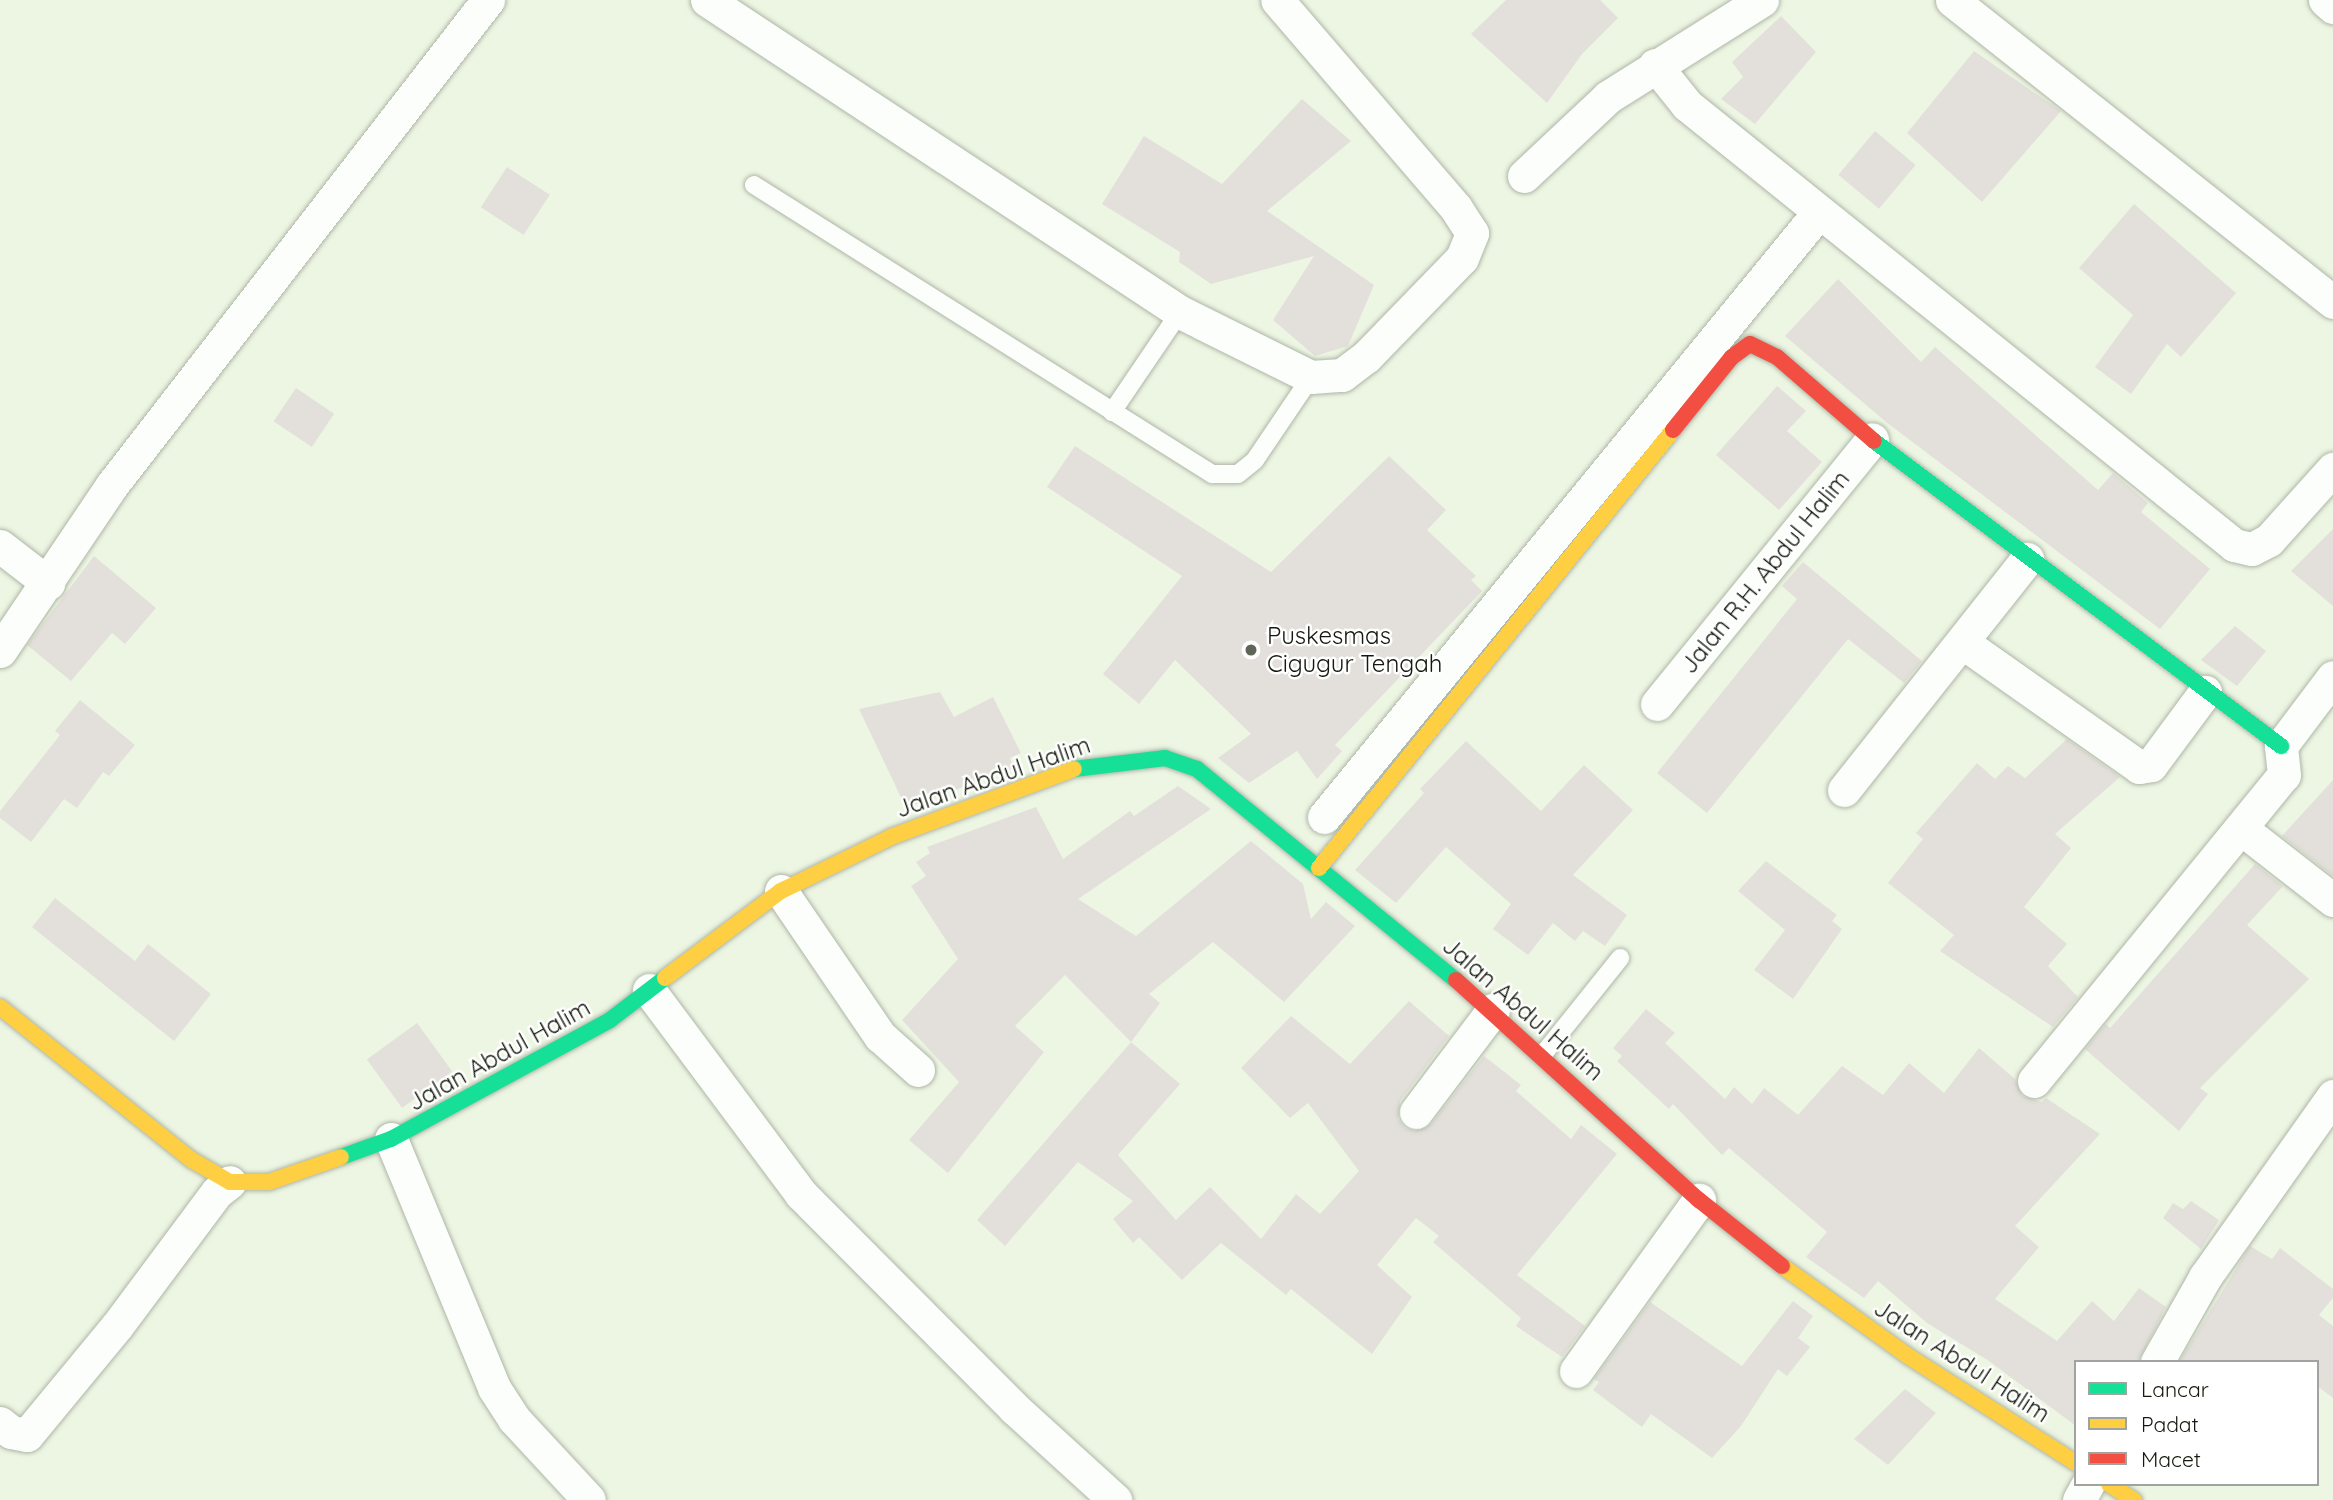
<!DOCTYPE html>
<style>
body{margin:0}
#map{position:relative;width:2333px;height:1500px;overflow:hidden;background:#edf6e3;font-family:Quicksand,sans-serif}
div>[style]{position:absolute}
.building>*{inset:0;background:#e3e0db;transform-origin:0 0}
.roads{filter:drop-shadow(0 0 2px #afb6a7) drop-shadow(0 0 2px #afb6a7)}
.lane>*{height:18px;margin:-9px;padding:0 9px;transform-origin:9px;border-radius:9px;background:#fcfefb}
.street>*{height:33px;margin:-16.5px;padding:0 16.5px;transform-origin:16.5px;border-radius:16.5px;background:#fcfefb}
.fast>*{height:16px;margin:-8px;padding:0 8px;transform-origin:8px;border-radius:8px;background:#16e098}
.slow>*{height:16px;margin:-8px;padding:0 8px;transform-origin:8px;border-radius:8px;background:#ffcf43}
.jam>*{height:16px;margin:-8px;padding:0 8px;transform-origin:8px;border-radius:8px;background:#f24e42}
.dots>*{width:19px;height:19px;translate:-50% -50%;box-sizing:border-box;border:4px solid #fff;border-radius:50%}
span{translate:-50% -50%;white-space:nowrap;text-align:center;line-height:1.15;-webkit-text-stroke:5px #fff;paint-order:stroke}
.street-label{font-size:24px;color:#13190d}
.poi-label{font-size:24px;color:#13190d}
.left{translate:0 -50%;text-align:left}
.legend{position:absolute;left:2074px;top:1360px;width:245px;height:126px;box-sizing:border-box;background:#fff;border:2px solid #a1a39e;margin:0;padding:9px 12px;list-style:none;font-size:21px;color:#13190d}
.legend li{display:flex;align-items:center;gap:14px;height:35px}
.legend b{width:35px;border:2px solid #a1a39e}
</style>
<div id="map">
<div class="building">
<i style="clip-path:polygon(1506px 0,1600px 0,1618px 18px,1582px 54px,1547px 103px,1471px 34px)"></i>
<i style="clip-path:polygon(1781px 16px,1816px 52px,1755px 124px,1721px 99px,1743px 77px,1732px 62px)"></i>
<i style="clip-path:polygon(1974px 51px,2061px 111px,1982px 202px,1907px 133px)"></i>
<i style="clip-path:polygon(1302px 99px,1351px 141px,1267px 211px,1374px 285px,1348px 346px,1315px 356px,1273px 320px,1314px 256px,1211px 284px,1179px 262px,1180px 252px,1102px 204px,1144px 136px,1222px 184px)"></i>
<i style="left:1875px;top:131px;width:53px;height:57px;rotate:40deg"></i>
<i style="left:507px;top:167px;width:51px;height:48px;rotate:33deg"></i>
<i style="clip-path:polygon(2134px 204px,2236px 293px,2181px 357px,2167px 344px,2131px 394px,2095px 367px,2133px 315px,2079px 268px)"></i>
<i style="clip-path:polygon(1838px 279px,1921px 362px,1935px 347px,2098px 490px,2113px 473px,2148px 503px,2141px 512px,2210px 569px,2160px 629px,1886px 422px,1785px 336px)"></i>
<i style="clip-path:polygon(1777px 386px,1806px 411px,1787px 431px,1822px 462px,1779px 510px,1716px 455px)"></i>
<i style="left:296px;top:388px;width:46px;height:40px;rotate:34deg"></i>
<i style="clip-path:polygon(1075px 446px,1271px 572px,1389px 456px,1446px 510px,1427px 530px,1476px 576px,1471px 580px,1482px 591px,1335px 745px,1342px 751px,1317px 779px,1297px 751px,1249px 783px,1218px 758px,1251px 734px,1175px 660px,1139px 704px,1103px 674px,1182px 576px,1047px 487px)"></i>
<i style="clip-path:polygon(2333px 529px,2333px 606px,2291px 571px)"></i>
<i style="clip-path:polygon(94px 556px,156px 608px,125px 644px,112px 633px,71px 681px,27px 645px)"></i>
<i style="clip-path:polygon(1803px 562px,1922px 661px,1904px 683px,1848px 639px,1707px 813px,1657px 773px,1797px 599px,1782px 586px)"></i>
<i style="clip-path:polygon(2235px 626px,2266px 651px,2237px 686px,2201px 660px)"></i>
<i style="clip-path:polygon(940px 692px,954px 717px,993px 697px,1021px 753px,1010px 758px,1015px 768px,906px 808px,859px 709px)"></i>
<i style="clip-path:polygon(80px 700px,135px 745px,109px 776px,103px 772px,77px 808px,64px 799px,31px 842px,0 818px,0 811px,60px 735px,55px 731px)"></i>
<i style="clip-path:polygon(2067px 739px,2120px 777px,2055px 834px,2071px 848px,2024px 907px,2067px 944px,2048px 966px,2078px 997px,2053px 1027px,1940px 951px,1954px 935px,1888px 883px,1923px 839px,1916px 833px,1977px 763px,1995px 779px,2008px 766px,2025px 778px)"></i>
<i style="clip-path:polygon(1466px 741px,1541px 811px,1584px 765px,1633px 810px,1573px 875px,1627px 915px,1605px 946px,1583px 931px,1575px 941px,1553px 923px,1528px 955px,1493px 929px,1511px 904px,1446px 847px,1396px 903px,1355px 870px,1424px 793px,1420px 789px)"></i>
<i style="clip-path:polygon(2333px 780px,2333px 876px,2282px 836px)"></i>
<i style="clip-path:polygon(1178px 786px,1211px 809px,1078px 899px,1136px 936px,1251px 841px,1303px 884px,1311px 919px,1326px 902px,1355px 926px,1284px 1002px,1213px 942px,1149px 994px,1160px 1003px,1131px 1042px,1065px 975px,1015px 1026px,1044px 1052px,948px 1173px,909px 1140px,959px 1082px,902px 1020px,958px 959px,911px 886px,926px 876px,916px 862px,930px 853px,927px 847px,1036px 807px,1063px 859px,1130px 811px,1134px 816px)"></i>
<i style="clip-path:polygon(1766px 861px,1837px 915px,1832px 921px,1842px 929px,1793px 999px,1754px 970px,1785px 930px,1738px 891px)"></i>
<i style="clip-path:polygon(2255px 864px,2283px 886px,2247px 925px,2309px 979px,2200px 1088px,2208px 1094px,2179px 1131px,2085px 1049px,2106px 1024px,2110px 1028px)"></i>
<i style="clip-path:polygon(55px 898px,135px 961px,148px 944px,211px 994px,174px 1041px,32px 927px)"></i>
<i style="clip-path:polygon(1409px 1001px,1449px 1036px,1400px 1101px,1398px 1119px,1405px 1128px,1414px 1131px,1431px 1124px,1484px 1056px,1521px 1085px,1516px 1091px,1571px 1139px,1581px 1125px,1617px 1154px,1517px 1275px,1585px 1326px,1562px 1357px,1516px 1326px,1521px 1318px,1433px 1242px,1439px 1236px,1416px 1218px,1377px 1265px,1412px 1297px,1372px 1354px,1291px 1289px,1286px 1295px,1221px 1243px,1182px 1280px,1139px 1237px,1133px 1243px,1113px 1219px,1133px 1201px,1078px 1162px,1005px 1246px,977px 1220px,1131px 1042px,1180px 1084px,1118px 1155px,1176px 1220px,1210px 1187px,1261px 1239px,1296px 1194px,1320px 1214px,1359px 1171px,1308px 1103px,1290px 1118px,1241px 1068px,1291px 1016px,1350px 1064px)"></i>
<i style="clip-path:polygon(1646px 1009px,1675px 1033px,1665px 1043px,1725px 1099px,1734px 1087px,1752px 1104px,1764px 1088px,1798px 1115px,1842px 1066px,1883px 1095px,1909px 1063px,1944px 1093px,1979px 1048px,2015px 1079px,2022px 1096px,2042px 1102px,2046px 1098px,2100px 1134px,2015px 1226px,2039px 1247px,1995px 1299px,2057px 1341px,2092px 1301px,2114px 1321px,2139px 1288px,2166px 1307px,2138px 1362px,2076px 1362px,2076px 1426px,1989px 1361px,1927px 1323px,1878px 1281px,1864px 1298px,1806px 1257px,1827px 1232px,1729px 1148px,1722px 1155px,1673px 1104px,1669px 1109px,1617px 1061px,1622px 1056px,1613px 1048px)"></i>
<i style="left:417px;top:1023px;width:60px;height:62px;rotate:54deg"></i>
<i style="clip-path:polygon(2191px 1201px,2219px 1220px,2201px 1249px,2163px 1218px,2173px 1203px,2183px 1209px)"></i>
<i style="clip-path:polygon(2250px 1246px,2272px 1259px,2280px 1248px,2333px 1289px,2333px 1298px,2319px 1315px,2333px 1326px,2333px 1398px,2317px 1386px,2317px 1362px,2179px 1362px)"></i>
<i style="clip-path:polygon(1793px 1301px,1813px 1316px,1798px 1338px,1810px 1347px,1787px 1376px,1778px 1369px,1741px 1426px,1712px 1458px,1651px 1414px,1642px 1427px,1593px 1390px,1599px 1382px,1594px 1379px,1650px 1302px,1742px 1366px)"></i>
<i style="clip-path:polygon(1905px 1389px,1936px 1413px,1888px 1465px,1854px 1439px)"></i>
</div>
<div class="roads">
<div class="lane">
<i style="left:754px;top:185px;width:542px;rotate:32.25deg"></i>
<i style="left:1212px;top:474px;width:26px"></i>
<i style="left:1238px;top:474px;width:22px;rotate:-39deg"></i>
<i style="left:1255px;top:460px;width:100px;rotate:-56deg"></i>
<i style="left:1112px;top:412px;width:121px;rotate:-55.8deg"></i>
<i style="left:1544px;top:1053px;width:122px;rotate:-51.3deg"></i>
</div>
<div class="street">
<i style="left:707px;top:0;width:567px;rotate:33.41deg"></i>
<i style="left:1180px;top:312px;width:146px;rotate:26.4deg"></i>
<i style="left:1311px;top:377px;width:31px;rotate:-4deg"></i>
<i style="left:1342px;top:375px;width:30px;rotate:-37deg"></i>
<i style="left:1366px;top:357px;width:138px;rotate:-45.9deg"></i>
<i style="left:1462px;top:258px;width:27px;rotate:-68deg"></i>
<i style="left:1472px;top:233px;width:30px;rotate:-123deg"></i>
<i style="left:1456px;top:208px;width:274px;rotate:-130.7deg"></i>
<i style="left:1952px;top:0;width:486px;rotate:38.4deg"></i>
<i style="left:2325px;top:0;width:11px;rotate:41deg"></i>
<i style="left:1655px;top:65px;width:51px;rotate:51.3deg"></i>
<i style="left:1687px;top:105px;width:702px;rotate:38.81deg"></i>
<i style="left:2234px;top:545px;width:18px;rotate:13deg"></i>
<i style="left:2252px;top:549px;width:19px;rotate:-28deg"></i>
<i style="left:2269px;top:540px;width:96px;rotate:-48deg"></i>
<i style="left:1524px;top:176px;width:115px;rotate:-43.2deg"></i>
<i style="left:1608px;top:97px;width:182px;rotate:-32.2deg"></i>
<i style="left:0;top:546px;width:61px;rotate:37.6deg"></i>
<i style="left:1962px;top:642px;width:217px;rotate:35.2deg"></i>
<i style="left:2139px;top:767px;width:12px;rotate:-9deg"></i>
<i style="left:2151px;top:765px;width:91px;rotate:-53.5deg"></i>
<i style="left:0;top:651px;width:200px;rotate:-56deg"></i>
<i style="left:112px;top:485px;width:614px;rotate:-52.22deg"></i>
<i style="left:1657px;top:704px;width:341px;rotate:-50.9deg"></i>
<i style="left:1844px;top:790px;width:295px;rotate:-51.6deg"></i>
<i style="left:1324px;top:817px;width:782px;rotate:-50.71deg"></i>
<i style="left:2243px;top:830px;width:114px;rotate:37.9deg"></i>
<i style="left:781px;top:891px;width:176px;rotate:55.7deg"></i>
<i style="left:880px;top:1036px;width:51px;rotate:41.8deg"></i>
<i style="left:649px;top:990px;width:254px;rotate:53.3deg"></i>
<i style="left:801px;top:1194px;width:302px;rotate:45.1deg"></i>
<i style="left:1014px;top:1408px;width:137px;rotate:42.3deg"></i>
<i style="left:2034px;top:1081px;width:395px;rotate:-50.8deg"></i>
<i style="left:2284px;top:775px;width:29px;rotate:-96deg"></i>
<i style="left:2281px;top:746px;width:86px;rotate:-53deg"></i>
<i style="left:1416px;top:1112px;width:128px;rotate:-53deg"></i>
<i style="left:391px;top:1139px;width:269px;rotate:67.5deg"></i>
<i style="left:494px;top:1388px;width:37px;rotate:57deg"></i>
<i style="left:514px;top:1419px;width:110px;rotate:47.2deg"></i>
<i style="left:2157px;top:1362px;width:98px;rotate:-60.5deg"></i>
<i style="left:2205px;top:1277px;width:222px;rotate:-54.7deg"></i>
<i style="left:1576px;top:1371px;width:211px;rotate:-54.3deg"></i>
<i style="left:0;top:1423px;width:14px;rotate:39deg"></i>
<i style="left:11px;top:1432px;width:16px;rotate:11deg"></i>
<i style="left:27px;top:1435px;width:141px;rotate:-50.5deg"></i>
<i style="left:117px;top:1326px;width:167px;rotate:-53.3deg"></i>
<i style="left:217px;top:1192px;width:16px;rotate:-38deg"></i>
<i style="left:2079px;top:1500px;width:18px;rotate:-61deg"></i>
</div>
<div class="fast">
<i style="left:1874px;top:441px;width:509px;rotate:36.85deg"></i>
<i style="left:1074px;top:769px;width:92px;rotate:-6.9deg"></i>
<i style="left:1165px;top:758px;width:34px;rotate:19deg"></i>
<i style="left:1197px;top:769px;width:334px;rotate:39.2deg"></i>
<i style="left:341px;top:1157px;width:53px;rotate:-19.8deg"></i>
<i style="left:391px;top:1139px;width:249px;rotate:-28.5deg"></i>
<i style="left:610px;top:1020px;width:69px;rotate:-37.4deg"></i>
</div>
<div class="slow">
<i style="left:1319px;top:868px;width:563px;rotate:-51.05deg"></i>
<i style="left:665px;top:978px;width:145px;rotate:-36.9deg"></i>
<i style="left:781px;top:891px;width:123px;rotate:-26.1deg"></i>
<i style="left:891px;top:837px;width:195px;rotate:-20.4deg"></i>
<i style="left:0;top:1007px;width:246px;rotate:38.6deg"></i>
<i style="left:192px;top:1160px;width:44px;rotate:30.1deg"></i>
<i style="left:230px;top:1182px;width:39px"></i>
<i style="left:269px;top:1182px;width:76px;rotate:-19.1deg"></i>
<i style="left:1782px;top:1266px;width:155px;rotate:35.5deg"></i>
<i style="left:1908px;top:1356px;width:199px;rotate:32.5deg"></i>
<i style="left:2109px;top:1484px;width:30px;rotate:33deg"></i>
</div>
<div class="jam">
<i style="left:1673px;top:430px;width:94px;rotate:-51.1deg"></i>
<i style="left:1732px;top:357px;width:22px;rotate:-36deg"></i>
<i style="left:1750px;top:344px;width:30px;rotate:26deg"></i>
<i style="left:1777px;top:357px;width:128px;rotate:40.9deg"></i>
<i style="left:1456px;top:980px;width:328px;rotate:42.2deg"></i>
<i style="left:1699px;top:1200px;width:106px;rotate:38.5deg"></i>
</div>
</div>
<div class="dots">
<i style="left:1251px;top:650px;background:#5f6658"></i>
</div>
<div class="street-label">
<span style="left:1765px;top:572px;rotate:-51deg">Jalan R.H. Abdul Halim</span>
<span style="left:993px;top:777px;rotate:-19deg">Jalan Abdul Halim</span>
<span style="left:1523px;top:1009px;rotate:41deg">Jalan Abdul Halim</span>
<span style="left:499px;top:1055px;rotate:-29deg">Jalan Abdul Halim</span>
<span style="left:1962px;top:1361px;rotate:33deg">Jalan Abdul Halim</span>
</div>
<div class="poi-label">
<span class="left" style="left:1267px;top:650px">Puskesmas<br>Cigugur Tengah</span>
</div>
<ul class="legend">
<li><b style="height:9px;background:#16e098"></b>Lancar</li>
<li><b style="height:9px;background:#ffcf43"></b>Padat</li>
<li><b style="height:9px;background:#f24e42"></b>Macet</li>
</ul>
</div>
